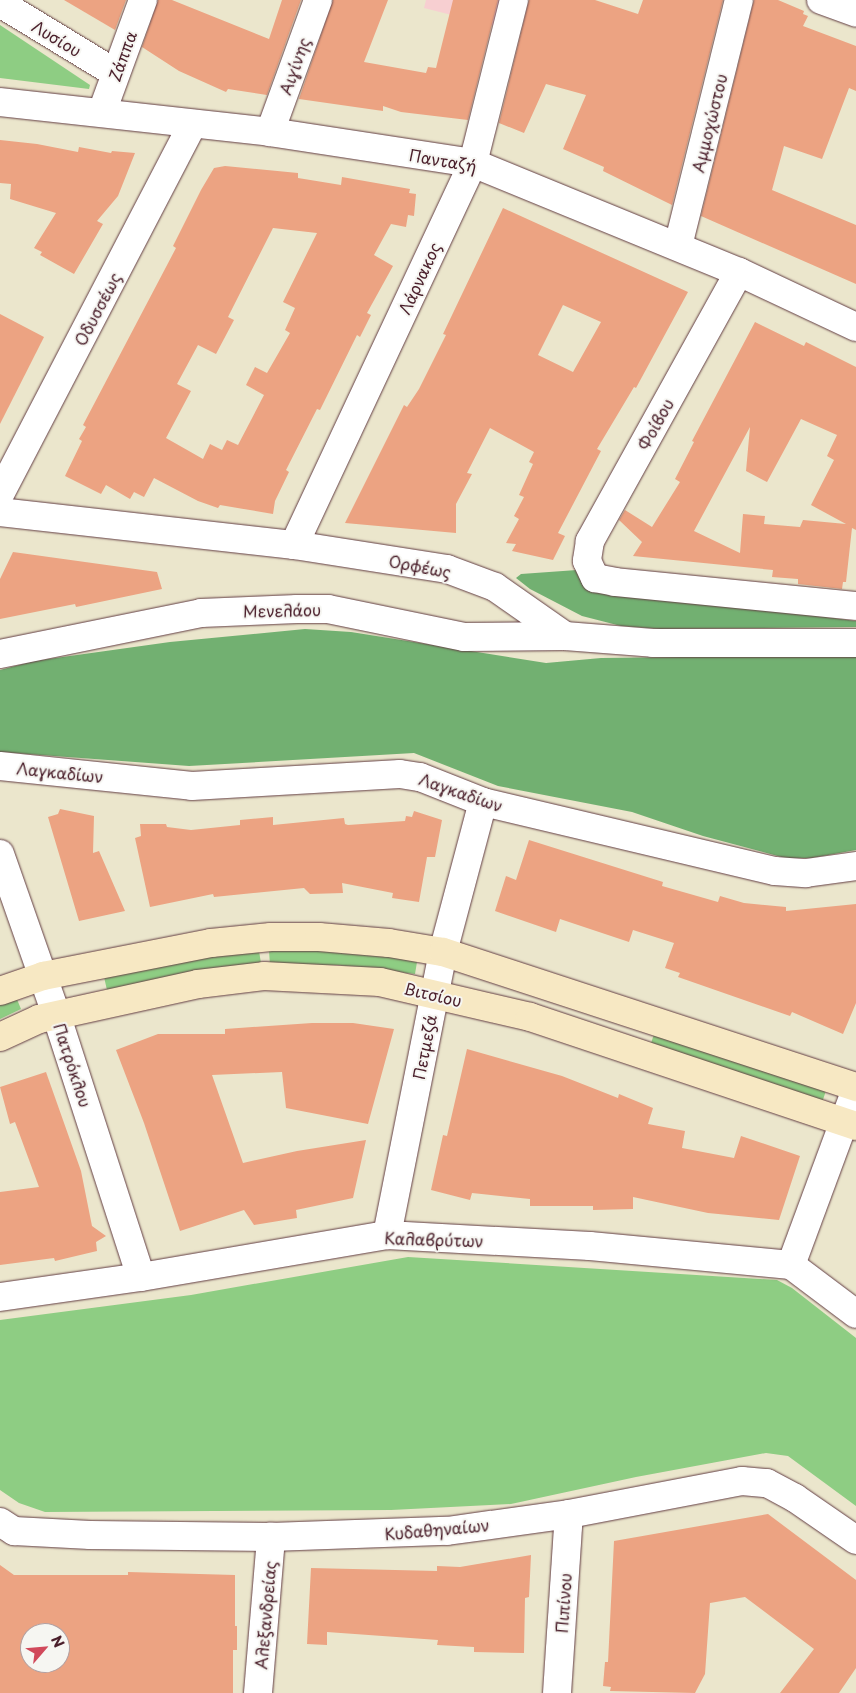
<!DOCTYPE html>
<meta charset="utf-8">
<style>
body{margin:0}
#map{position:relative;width:856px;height:1693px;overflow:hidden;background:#ebe6cc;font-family:"Playpen Sans",sans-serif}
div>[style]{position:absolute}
.built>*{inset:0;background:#f7cfd1}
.green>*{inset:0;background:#8ecd83;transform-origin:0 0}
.forest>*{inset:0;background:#72b071}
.building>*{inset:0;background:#eca382}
.roads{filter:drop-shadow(0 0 1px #623d43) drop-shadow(0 0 1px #623d43)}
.street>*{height:28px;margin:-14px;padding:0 14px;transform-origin:14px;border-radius:14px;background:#fff}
.secondary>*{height:28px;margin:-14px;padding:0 14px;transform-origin:14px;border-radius:14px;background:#f7e8c3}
span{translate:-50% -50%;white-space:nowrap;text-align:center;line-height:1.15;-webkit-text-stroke:4px #f6f6f2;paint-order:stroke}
.street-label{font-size:16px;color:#4a1f2b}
.north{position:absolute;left:20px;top:1623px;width:50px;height:50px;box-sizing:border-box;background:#f6f6f2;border:1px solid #b1a0a2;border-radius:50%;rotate:63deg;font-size:14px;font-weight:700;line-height:20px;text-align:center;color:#4a1f2b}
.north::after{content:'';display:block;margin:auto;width:18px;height:22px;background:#d1495b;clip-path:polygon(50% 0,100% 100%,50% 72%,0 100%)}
</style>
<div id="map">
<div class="built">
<i style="clip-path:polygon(426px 0,501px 0,495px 26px,424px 8px)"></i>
</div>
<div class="green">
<i style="clip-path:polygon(0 25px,90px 85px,89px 89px,0 78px)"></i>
<i style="clip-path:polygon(259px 951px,261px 963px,189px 972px,107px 990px,104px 977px,187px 959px)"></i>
<i style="clip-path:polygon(269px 951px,326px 951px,392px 957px,417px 962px,415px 974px,337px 965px,270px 965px)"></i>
<i style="clip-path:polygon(16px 997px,21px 1009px,0 1019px,0 1004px)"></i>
<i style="left:655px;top:1031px;width:181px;height:15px;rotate:18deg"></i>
<i style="clip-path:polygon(408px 1257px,777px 1280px,792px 1288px,856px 1338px,856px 1506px,788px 1456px,766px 1453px,636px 1477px,511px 1504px,391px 1510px,45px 1512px,19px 1503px,0 1490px,0 1320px,191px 1295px)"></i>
</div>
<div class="forest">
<i style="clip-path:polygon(577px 570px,606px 588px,856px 621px,856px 627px,660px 629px,621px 626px,582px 616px,530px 589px,516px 578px,521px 574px)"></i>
<i style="clip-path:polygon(305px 629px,351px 632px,546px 663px,601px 658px,856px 655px,856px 850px,812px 858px,785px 858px,703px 836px,632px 812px,498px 786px,414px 753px,189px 766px,0 752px,0 670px,34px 661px,170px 642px)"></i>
</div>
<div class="building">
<i style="clip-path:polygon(64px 0,126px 0,115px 30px)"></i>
<i style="clip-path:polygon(158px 0,172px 0,269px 39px,282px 0,301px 0,267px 95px,228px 89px,226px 92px,179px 71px,142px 47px)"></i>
<i style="clip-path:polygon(333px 0,388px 0,364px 62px,426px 73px,428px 67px,436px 68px,453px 0,498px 0,468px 120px,401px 112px,383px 106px,383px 111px,299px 99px)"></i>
<i style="clip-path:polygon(529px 0,595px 0,638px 14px,643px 0,723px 0,672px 205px,603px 171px,604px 167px,563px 149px,586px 95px,546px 84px,524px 133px,499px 123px)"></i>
<i style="clip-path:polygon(754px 0,778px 0,804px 11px,803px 14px,808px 16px,803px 26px,856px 46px,856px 91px,849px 88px,822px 159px,784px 146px,772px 190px,856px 225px,856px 284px,701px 216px)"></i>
<i style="clip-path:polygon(0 140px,37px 144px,78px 152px,79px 147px,111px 153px,112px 151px,135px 153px,118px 196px,97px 221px,103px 224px,74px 274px,40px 255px,42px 252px,34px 248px,56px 213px,10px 199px,11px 184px,0 183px)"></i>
<i style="clip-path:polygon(evenodd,225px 166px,298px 173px,298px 178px,341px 185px,342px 177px,410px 189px,409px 193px,416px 194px,414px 216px,408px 215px,406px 227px,391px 224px,374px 255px,393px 266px,367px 313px,371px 315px,360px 337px,357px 335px,320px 410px,317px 409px,286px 470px,289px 472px,275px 501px,273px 514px,220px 505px,218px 508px,198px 501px,154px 478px,144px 497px,134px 492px,130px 499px,106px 485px,101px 494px,65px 476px,82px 441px,79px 439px,86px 427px,83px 425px,176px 248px,173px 246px,201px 190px,214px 168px,225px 166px,273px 228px,317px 233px,283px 302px,295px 308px,285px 330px,290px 333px,267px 373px,255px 367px,246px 385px,264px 395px,238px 445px,227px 440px,222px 450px,210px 444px,203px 459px,166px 438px,191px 391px,177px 384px,198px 345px,216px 354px,234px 320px,228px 317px,273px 228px)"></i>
<i style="clip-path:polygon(evenodd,503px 208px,688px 292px,636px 388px,634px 387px,597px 449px,601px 451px,558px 533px,565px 536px,553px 560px,512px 551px,516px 544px,506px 543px,519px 519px,514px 516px,524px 497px,519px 495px,533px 464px,529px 462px,534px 452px,490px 428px,467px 473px,472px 474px,456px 504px,456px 533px,345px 523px,404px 405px,407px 407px,419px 389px,446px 335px,443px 334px,503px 208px,563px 305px,601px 322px,573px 372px,538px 355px,563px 305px)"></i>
<i style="clip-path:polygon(0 314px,44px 337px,0 424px)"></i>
<i style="clip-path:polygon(evenodd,755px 322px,804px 346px,806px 342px,856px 367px,856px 530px,852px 528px,846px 582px,843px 582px,842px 589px,798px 584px,798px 579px,772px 577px,773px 570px,633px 556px,642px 542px,619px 520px,625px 510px,652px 527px,680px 482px,675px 479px,694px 442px,692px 441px,755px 322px,801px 419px,837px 435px,827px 456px,834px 460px,811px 505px,846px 524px,803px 520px,800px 527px,764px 524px,765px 516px,743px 514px,740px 553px,694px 531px,750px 427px,746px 471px,767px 482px,801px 419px)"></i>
<i style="clip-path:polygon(13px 552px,157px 572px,162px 589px,76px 607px,75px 604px,0 619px,0 579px)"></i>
<i style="clip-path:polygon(60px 809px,94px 816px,93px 853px,99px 851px,125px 911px,79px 921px,48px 817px,58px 814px)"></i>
<i style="clip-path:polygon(414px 811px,442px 820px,435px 857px,427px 857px,419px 902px,392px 898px,393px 893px,342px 883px,343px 893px,310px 894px,304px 888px,214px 897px,213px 894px,150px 907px,135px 838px,141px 836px,140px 824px,166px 824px,167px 827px,191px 830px,240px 825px,240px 820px,273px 817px,273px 825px,344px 818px,345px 824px,348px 825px,405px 821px,406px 816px,412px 817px)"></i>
<i style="clip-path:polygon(529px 840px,663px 882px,662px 886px,718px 902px,720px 896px,744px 903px,786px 907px,786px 911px,856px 904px,856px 1003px,843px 1034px,792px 1012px,790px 1016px,678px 977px,680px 973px,665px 968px,674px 943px,633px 930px,629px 942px,560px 919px,556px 932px,495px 911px,506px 876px,516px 880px)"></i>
<i style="clip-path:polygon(312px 1023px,353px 1023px,394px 1029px,368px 1124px,286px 1108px,282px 1072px,212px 1075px,243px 1163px,297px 1151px,366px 1140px,353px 1198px,296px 1210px,297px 1218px,254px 1225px,244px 1210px,180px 1231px,144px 1123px,116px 1050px,158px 1034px,225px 1034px,225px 1029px)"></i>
<i style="clip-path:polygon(467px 1049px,562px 1076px,618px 1098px,619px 1094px,653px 1108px,648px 1124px,685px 1131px,682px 1148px,734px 1158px,741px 1136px,800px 1156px,779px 1220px,708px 1213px,633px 1197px,633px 1209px,593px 1210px,593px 1206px,530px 1206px,530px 1199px,472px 1193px,470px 1200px,431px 1190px,443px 1135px,447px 1136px)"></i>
<i style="clip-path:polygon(46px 1072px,81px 1171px,92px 1226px,106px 1236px,96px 1242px,97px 1251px,55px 1261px,54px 1258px,0 1265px,0 1192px,39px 1187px,15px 1122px,10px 1124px,0 1087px)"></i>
<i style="clip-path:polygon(768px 1514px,856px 1580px,856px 1668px,839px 1693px,780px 1693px,814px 1649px,745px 1597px,710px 1603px,705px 1674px,695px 1693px,610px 1691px,611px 1687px,603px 1686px,605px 1662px,608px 1662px,614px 1541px)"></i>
<i style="clip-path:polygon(531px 1555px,529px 1597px,525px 1598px,524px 1653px,474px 1652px,474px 1647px,437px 1645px,438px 1640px,327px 1632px,327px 1645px,307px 1644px,311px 1568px,437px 1571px,437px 1566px,460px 1567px)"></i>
<i style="clip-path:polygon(evenodd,0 1565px,14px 1575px,128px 1575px,128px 1572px,235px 1575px,235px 1626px,237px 1626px,237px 1650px,233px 1650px,233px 1693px,0 1693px,0 1565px,30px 1633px,60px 1633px,60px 1663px,30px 1663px,30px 1633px)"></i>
</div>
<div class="roads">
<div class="street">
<i style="left:821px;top:0;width:37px;rotate:20deg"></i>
<i style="left:0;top:3px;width:135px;rotate:31.3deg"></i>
<i style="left:0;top:102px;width:272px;rotate:6.3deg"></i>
<i style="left:270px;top:132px;width:205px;rotate:8.7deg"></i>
<i style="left:473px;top:163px;width:287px;rotate:22.3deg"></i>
<i style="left:739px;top:272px;width:129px;rotate:25.2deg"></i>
<i style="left:102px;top:112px;width:119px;rotate:-69.9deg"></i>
<i style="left:270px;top:132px;width:140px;rotate:-70deg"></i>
<i style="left:678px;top:246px;width:253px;rotate:-76.1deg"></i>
<i style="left:739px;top:272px;width:308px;rotate:119deg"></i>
<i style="left:590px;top:541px;width:20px;rotate:99deg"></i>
<i style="left:587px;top:561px;width:19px;rotate:65deg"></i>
<i style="left:595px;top:578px;width:20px;rotate:11deg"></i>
<i style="left:615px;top:582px;width:242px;rotate:5.7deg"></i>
<i style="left:0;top:494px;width:417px;rotate:-62.5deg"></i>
<i style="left:0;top:512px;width:296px;rotate:6.4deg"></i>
<i style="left:294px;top:545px;width:155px;rotate:8.9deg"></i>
<i style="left:447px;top:569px;width:51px;rotate:20.6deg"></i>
<i style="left:495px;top:587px;width:85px;rotate:35deg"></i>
<i style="left:294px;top:545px;width:422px;rotate:-64.9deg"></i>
<i style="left:473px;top:163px;width:168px;rotate:-75.9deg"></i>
<i style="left:0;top:654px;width:205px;rotate:-11.5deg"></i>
<i style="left:201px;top:613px;width:96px;rotate:-2.4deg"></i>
<i style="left:297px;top:609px;width:31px"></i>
<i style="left:328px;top:609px;width:139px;rotate:11.6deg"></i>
<i style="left:464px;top:637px;width:101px;rotate:-0.6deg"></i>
<i style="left:565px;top:636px;width:88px;rotate:4.5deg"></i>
<i style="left:653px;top:643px;width:203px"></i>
<i style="left:0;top:766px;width:193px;rotate:5.9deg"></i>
<i style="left:192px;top:786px;width:208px;rotate:-3.3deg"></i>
<i style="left:400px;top:774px;width:20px;rotate:9deg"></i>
<i style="left:420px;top:777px;width:68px;rotate:21.6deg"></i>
<i style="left:483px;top:802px;width:300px;rotate:13.3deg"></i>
<i style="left:775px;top:871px;width:31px;rotate:4deg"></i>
<i style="left:806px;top:873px;width:50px;rotate:-8deg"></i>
<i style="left:0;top:854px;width:170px;rotate:70.7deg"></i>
<i style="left:56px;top:1014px;width:276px;rotate:72.1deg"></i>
<i style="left:387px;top:1235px;width:288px;rotate:-78.8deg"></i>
<i style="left:443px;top:952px;width:155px;rotate:-75.1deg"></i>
<i style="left:791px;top:1265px;width:188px;rotate:-69.7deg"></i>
<i style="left:0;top:1297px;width:142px;rotate:-8.1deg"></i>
<i style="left:141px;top:1277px;width:250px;rotate:-9.7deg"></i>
<i style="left:387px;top:1235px;width:203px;rotate:3.1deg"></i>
<i style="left:590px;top:1246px;width:202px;rotate:5.4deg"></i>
<i style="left:791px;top:1265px;width:81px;rotate:37deg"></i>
<i style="left:0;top:1522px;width:17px;rotate:33deg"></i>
<i style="left:14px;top:1531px;width:76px;rotate:3deg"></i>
<i style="left:90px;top:1535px;width:181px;rotate:0.6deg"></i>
<i style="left:271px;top:1537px;width:176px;rotate:-2deg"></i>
<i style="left:447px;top:1531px;width:123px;rotate:-7.9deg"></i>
<i style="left:569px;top:1514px;width:176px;rotate:-10.8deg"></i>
<i style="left:742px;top:1481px;width:25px;rotate:5deg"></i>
<i style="left:767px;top:1483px;width:32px;rotate:28deg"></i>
<i style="left:795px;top:1498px;width:74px;rotate:34.5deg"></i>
<i style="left:258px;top:1693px;width:157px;rotate:-85.2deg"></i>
<i style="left:557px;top:1693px;width:179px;rotate:-86.2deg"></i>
</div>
<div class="secondary">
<i style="left:0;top:991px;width:46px;rotate:-19.2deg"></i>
<i style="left:43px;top:976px;width:171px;rotate:-11.1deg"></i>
<i style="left:211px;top:943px;width:60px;rotate:-5.7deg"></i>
<i style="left:271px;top:937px;width:48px"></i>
<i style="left:319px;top:937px;width:70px;rotate:4.9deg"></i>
<i style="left:389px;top:943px;width:55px;rotate:9.5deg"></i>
<i style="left:443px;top:952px;width:435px;rotate:18.1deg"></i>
<i style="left:0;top:1037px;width:43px;rotate:-24.8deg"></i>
<i style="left:39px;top:1019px;width:163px;rotate:-12.4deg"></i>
<i style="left:198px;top:984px;width:66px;rotate:-6.9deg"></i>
<i style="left:264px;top:976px;width:116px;rotate:3deg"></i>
<i style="left:380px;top:982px;width:154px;rotate:13.1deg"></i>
<i style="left:530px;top:1017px;width:344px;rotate:18.5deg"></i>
</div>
</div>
<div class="street-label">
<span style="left:57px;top:38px;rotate:31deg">Λυσίου</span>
<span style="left:122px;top:56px;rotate:-70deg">Ζάππα</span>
<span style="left:294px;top:66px;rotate:-70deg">Αιγίνης</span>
<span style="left:709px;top:123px;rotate:-76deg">Αμμοχώστου</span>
<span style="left:443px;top:160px;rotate:10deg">Πανταζή</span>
<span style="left:419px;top:278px;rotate:-65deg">Λάρνακος</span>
<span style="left:97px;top:309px;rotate:-62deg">Οδυσσέως</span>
<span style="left:655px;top:424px;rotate:-61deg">Φοίβου</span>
<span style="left:420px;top:566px;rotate:11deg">Ορφέως</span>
<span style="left:282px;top:610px;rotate:-1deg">Μενελάου</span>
<span style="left:60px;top:772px;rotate:6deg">Λαγκαδίων</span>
<span style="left:461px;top:792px;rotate:19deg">Λαγκαδίων</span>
<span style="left:433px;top:994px;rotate:13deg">Βιτσίου</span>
<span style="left:424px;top:1047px;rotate:-79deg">Πετμεζά</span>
<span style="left:73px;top:1065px;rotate:72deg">Πατρόκλου</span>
<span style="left:434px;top:1239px;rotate:2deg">Καλαβρύτων</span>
<span style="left:437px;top:1529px;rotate:-5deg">Κυδαθηναίων</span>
<span style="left:563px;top:1603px;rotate:-86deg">Πιπίνου</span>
<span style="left:265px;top:1615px;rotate:-85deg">Αλεξανδρείας</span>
</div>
<div class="north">N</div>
</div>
